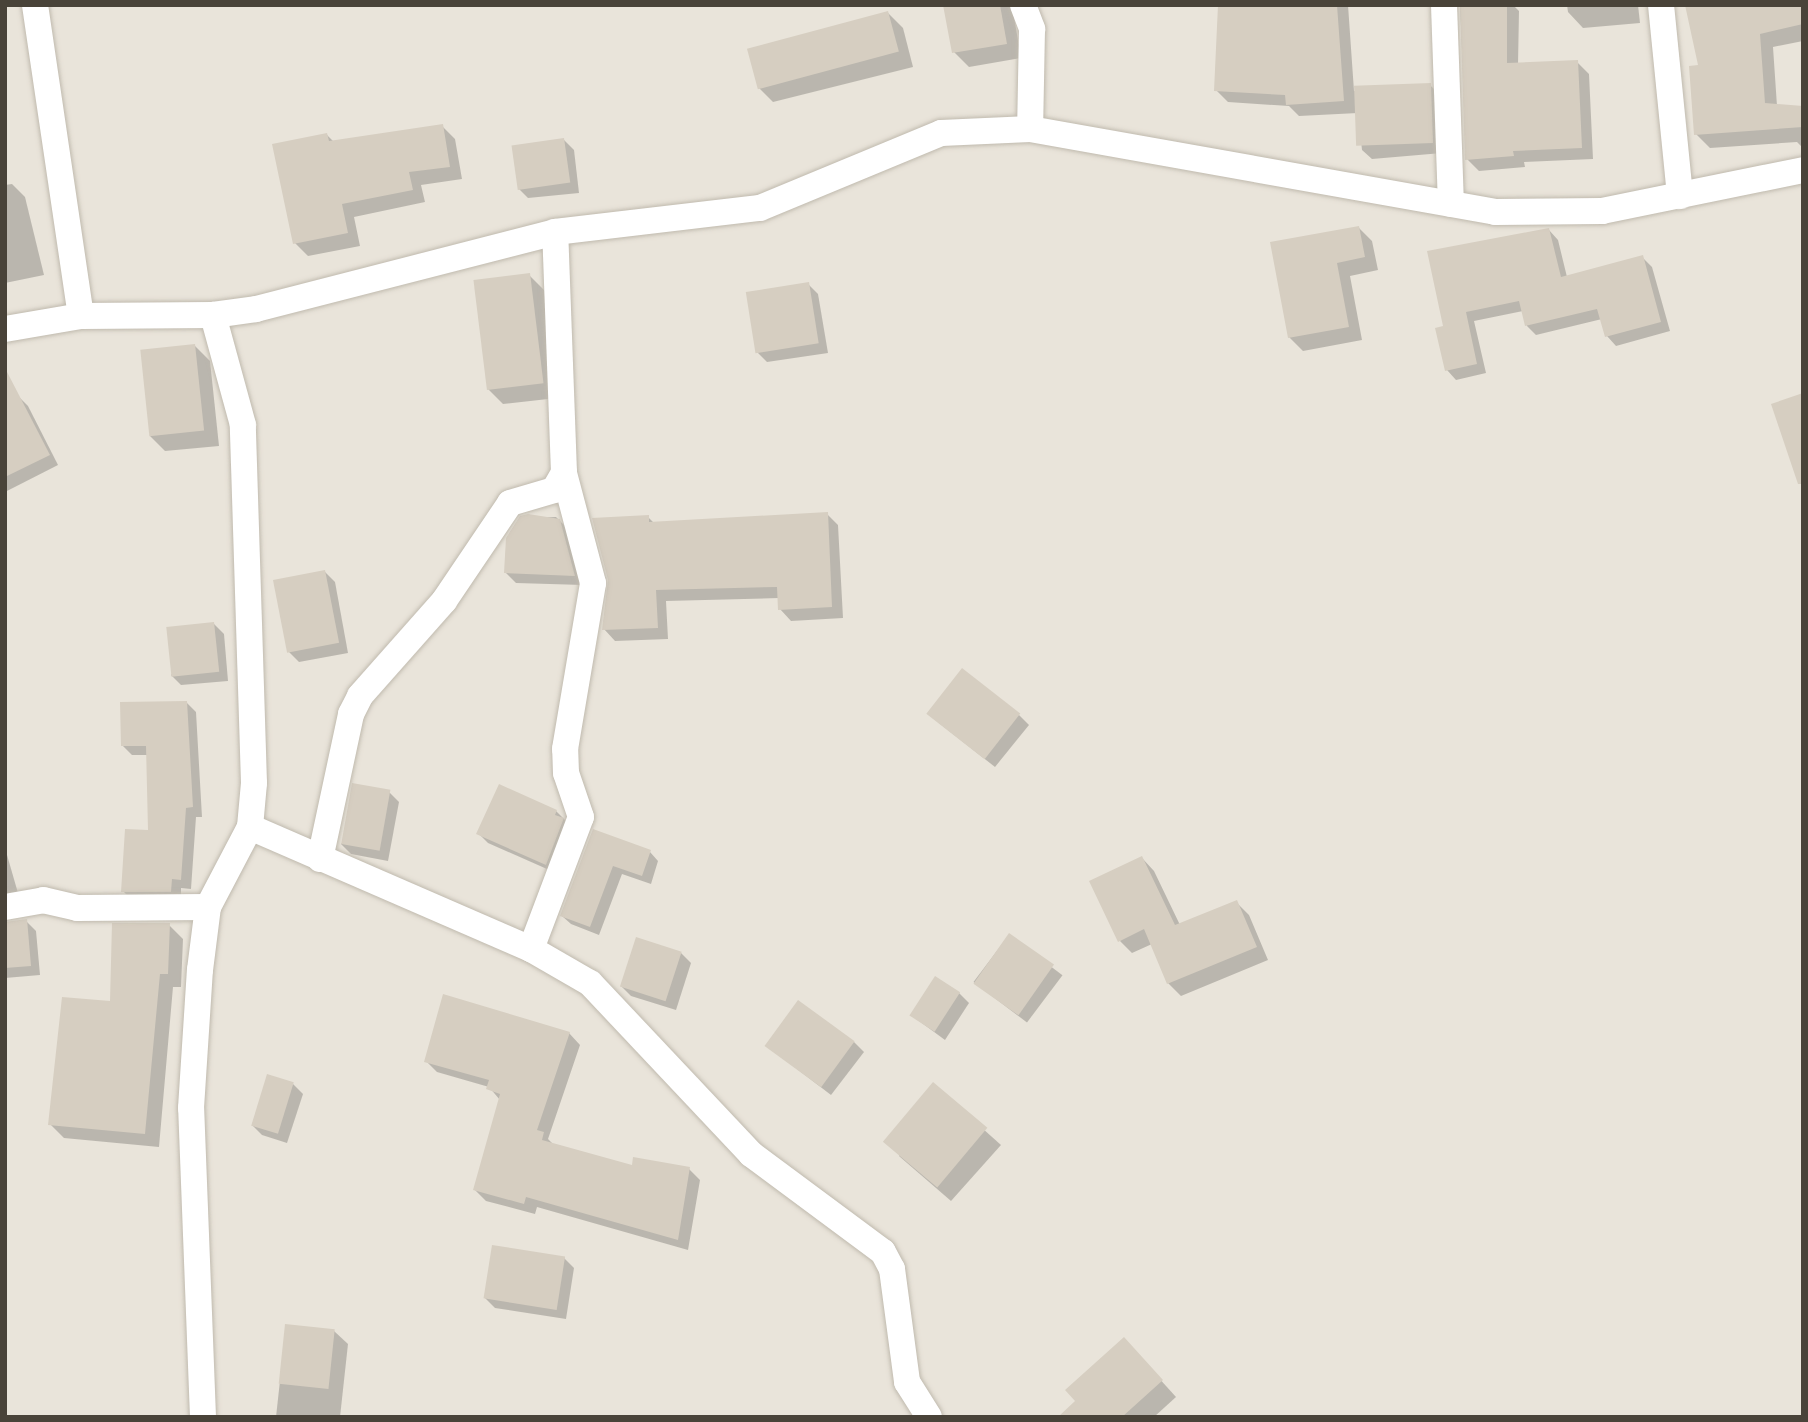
<!DOCTYPE html>
<style>
body{margin:0}
#map{position:relative;width:1808px;height:1422px;overflow:hidden;background:#f5f2ec;font-family:Karla,sans-serif}
div>[style]{position:absolute}
.residential>*{inset:0;background:#e9e4da;transform-origin:0 0}
.shadow>*{inset:0;background:#0003;transform-origin:0 0}
.building>*{inset:0;background:#d6cec1;transform-origin:0 0}
.roads{filter:drop-shadow(0 0 2px #c0baae) drop-shadow(0 0 2px #c0baae)}
.street>*{height:26px;margin:-13px;padding:0 13px;transform-origin:13px;border-radius:13px;background:#fff}
span{translate:-50% -50%;white-space:nowrap;text-align:center;line-height:1.15;-webkit-text-stroke:5px #fff;paint-order:stroke}
.frame{position:absolute;inset:0;border:7px solid #494339;pointer-events:none}
</style>
<div id="map">
<div class="residential">
<i style="left:5px;top:5px;width:1798px;height:1412px"></i>
</div>
<div class="shadow">
<i style="clip-path:polygon(945px 5px,1012px 5px,1021px 58px,969px 67px,954px 52px)"></i>
<i style="clip-path:polygon(1220px 5px,1348px 5px,1354px 91px,1430px 85px,1440px 95px,1442px 153px,1372px 159px,1362px 150px,1358px 113px,1299px 116px,1289px 106px,1228px 102px,1216px 90px)"></i>
<i style="clip-path:polygon(1460px 5px,1513px 5px,1519px 11px,1518px 65px,1577px 62px,1589px 74px,1593px 159px,1524px 162px,1525px 167px,1479px 171px,1467px 159px)"></i>
<i style="clip-path:polygon(1567px 5px,1638px 5px,1640px 23px,1583px 28px,1568px 12px)"></i>
<i style="clip-path:polygon(1799px 7px,1803px 41px,1773px 47px,1777px 106px,1803px 107px,1803px 148px,1797px 142px,1710px 148px,1696px 134px,1700px 67px)"></i>
<i style="clip-path:polygon(888px 13px,903px 28px,913px 67px,773px 102px,758px 87px)"></i>
<i style="clip-path:polygon(442px 126px,455px 139px,462px 179px,421px 185px,425px 202px,354px 217px,360px 246px,308px 256px,295px 243px,327px 135px,334px 142px)"></i>
<i style="clip-path:polygon(564px 140px,574px 150px,579px 193px,528px 198px,518px 188px)"></i>
<i style="clip-path:polygon(12px 184px,25px 197px,44px 275px,5px 283px,5px 185px)"></i>
<i style="clip-path:polygon(1359px 228px,1372px 241px,1378px 270px,1350px 276px,1362px 340px,1303px 351px,1289px 337px)"></i>
<i style="clip-path:polygon(1549px 230px,1558px 240px,1567px 277px,1642px 257px,1652px 267px,1670px 331px,1616px 346px,1607px 336px,1602px 319px,1536px 335px,1527px 326px,1523px 311px,1474px 321px,1486px 373px,1456px 380px,1447px 370px,1445px 327px)"></i>
<i style="clip-path:polygon(529px 275px,544px 290px,557px 398px,503px 404px,488px 389px)"></i>
<i style="clip-path:polygon(808px 284px,818px 294px,828px 353px,767px 362px,757px 352px)"></i>
<i style="clip-path:polygon(195px 346px,210px 361px,219px 446px,165px 451px,150px 436px)"></i>
<i style="clip-path:polygon(18px 396px,28px 406px,58px 465px,5px 492px,5px 402px)"></i>
<i style="clip-path:polygon(827px 514px,838px 525px,843px 618px,791px 621px,780px 609px,779px 598px,666px 601px,668px 639px,615px 641px,604px 629px,648px 517px,654px 523px)"></i>
<i style="clip-path:polygon(556px 517px,566px 527px,583px 585px,516px 583px,506px 573px,521px 518px)"></i>
<i style="clip-path:polygon(325px 572px,335px 582px,348px 653px,299px 662px,289px 652px)"></i>
<i style="clip-path:polygon(214px 624px,224px 634px,228px 681px,181px 685px,171px 675px)"></i>
<i style="clip-path:polygon(186px 702px,196px 712px,202px 817px,196px 817px,191px 889px,181px 888px,181px 901px,133px 901px,123px 891px,150px 832px,148px 755px,132px 755px,122px 745px)"></i>
<i style="clip-path:polygon(1019px 715px,1029px 725px,995px 767px,939px 723px)"></i>
<i style="clip-path:polygon(389px 792px,399px 802px,388px 861px,351px 854px,341px 844px)"></i>
<i style="clip-path:polygon(556px 811px,566px 821px,556px 873px,488px 843px,478px 833px)"></i>
<i style="clip-path:polygon(594px 831px,650px 852px,658px 861px,651px 884px,622px 874px,599px 935px,571px 924px,562px 916px)"></i>
<i style="clip-path:polygon(5px 848px,20px 900px,5px 905px)"></i>
<i style="clip-path:polygon(1142px 858px,1154px 871px,1180px 925px,1236px 902px,1249px 915px,1268px 960px,1181px 996px,1168px 983px,1152px 944px,1132px 953px,1120px 941px)"></i>
<i style="clip-path:polygon(26px 921px,36px 931px,40px 975px,5px 978px,5px 923px)"></i>
<i style="clip-path:polygon(169px 925px,183px 939px,181px 987px,173px 987px,159px 1147px,64px 1138px,50px 1124px,111px 1003px)"></i>
<i style="left:1009px;top:935px;width:67px;height:59px;rotate:37deg"></i>
<i style="clip-path:polygon(681px 953px,691px 963px,676px 1010px,631px 996px,621px 986px)"></i>
<i style="clip-path:polygon(959px 993px,969px 1003px,945px 1040px,911px 1015px)"></i>
<i style="clip-path:polygon(569px 1033px,580px 1045px,548px 1139px,554px 1145px,633px 1167px,689px 1169px,700px 1180px,688px 1250px,537px 1207px,535px 1214px,486px 1201px,475px 1190px,500px 1100px,489px 1087px,437px 1072px,426px 1061px)"></i>
<i style="clip-path:polygon(854px 1042px,864px 1052px,831px 1095px,767px 1046px)"></i>
<i style="clip-path:polygon(268px 1076px,293px 1084px,303px 1094px,287px 1143px,262px 1135px,252px 1125px)"></i>
<i style="clip-path:polygon(934px 1085px,1001px 1145px,951px 1201px,899px 1156px)"></i>
<i style="clip-path:polygon(564px 1258px,574px 1268px,566px 1319px,495px 1308px,485px 1298px)"></i>
<i style="clip-path:polygon(286px 1326px,334px 1331px,348px 1344px,340px 1417px,276px 1417px)"></i>
<i style="clip-path:polygon(1138px 1355px,1176px 1397px,1154px 1417px,1074px 1417px)"></i>
</div>
<div class="building">
<i style="clip-path:polygon(943px 5px,1000px 5px,1007px 44px,952px 53px)"></i>
<i style="clip-path:polygon(1218px 5px,1337px 5px,1344px 101px,1286px 105px,1285px 95px,1214px 91px)"></i>
<i style="clip-path:polygon(1460px 5px,1507px 5px,1507px 63px,1578px 60px,1582px 148px,1513px 151px,1514px 156px,1465px 160px)"></i>
<i style="clip-path:polygon(1685px 5px,1803px 5px,1803px 24px,1760px 34px,1765px 103px,1803px 106px,1803px 127px,1694px 135px,1689px 66px,1698px 65px)"></i>
<i style="left:888px;top:11px;width:42px;height:146px;rotate:75deg"></i>
<i style="left:1431px;top:83px;width:60px;height:77px;rotate:88deg"></i>
<i style="clip-path:polygon(443px 124px,450px 167px,409px 172px,413px 190px,342px 204px,348px 233px,293px 244px,272px 144px,327px 133px,329px 141px)"></i>
<i style="left:564px;top:138px;width:45px;height:53px;rotate:82deg"></i>
<i style="clip-path:polygon(1359px 226px,1365px 257px,1337px 263px,1349px 327px,1288px 338px,1270px 242px)"></i>
<i style="clip-path:polygon(1549px 228px,1561px 277px,1643px 255px,1661px 322px,1605px 337px,1597px 309px,1525px 326px,1519px 301px,1466px 312px,1477px 364px,1445px 371px,1435px 328px,1443px 326px,1427px 251px)"></i>
<i style="left:530px;top:273px;width:111px;height:57px;rotate:83deg"></i>
<i style="left:809px;top:282px;width:62px;height:64px;rotate:81deg"></i>
<i style="left:195px;top:344px;width:87px;height:55px;rotate:84deg"></i>
<i style="clip-path:polygon(5px 368px,50px 455px,5px 477px)"></i>
<i style="clip-path:polygon(1803px 393px,1803px 484px,1798px 484px,1771px 404px)"></i>
<i style="clip-path:polygon(828px 512px,832px 607px,778px 610px,777px 587px,656px 590px,658px 628px,602px 630px,608px 580px,592px 518px,649px 515px,649px 522px)"></i>
<i style="clip-path:polygon(528px 514px,560px 519px,575px 576px,504px 573px,506px 538px,520px 516px)"></i>
<i style="left:325px;top:570px;width:74px;height:53px;rotate:79deg"></i>
<i style="left:214px;top:622px;width:50px;height:48px;rotate:84deg"></i>
<i style="left:962px;top:668px;width:74px;height:58px;rotate:38deg"></i>
<i style="clip-path:polygon(187px 701px,193px 807px,186px 808px,181px 880px,172px 879px,171px 892px,121px 892px,125px 829px,148px 830px,146px 746px,121px 746px,120px 702px)"></i>
<i style="left:352px;top:783px;width:39px;height:62px;rotate:10deg"></i>
<i style="clip-path:polygon(499px 784px,557px 810px,555px 815px,564px 818px,546px 865px,476px 834px)"></i>
<i style="clip-path:polygon(593px 829px,651px 850px,642px 876px,613px 866px,590px 927px,560px 916px)"></i>
<i style="clip-path:polygon(1142px 856px,1175px 925px,1237px 900px,1257px 947px,1167px 984px,1144px 929px,1118px 942px,1089px 881px)"></i>
<i style="clip-path:polygon(27px 919px,31px 966px,5px 968px,5px 922px)"></i>
<i style="clip-path:polygon(112px 923px,170px 923px,168px 974px,160px 974px,145px 1134px,48px 1125px,62px 997px,110px 1001px)"></i>
<i style="left:1009px;top:933px;width:55px;height:62px;rotate:35deg"></i>
<i style="left:636px;top:937px;width:48px;height:52px;rotate:18deg"></i>
<i style="left:935px;top:976px;width:30px;height:47px;rotate:33deg"></i>
<i style="clip-path:polygon(443px 994px,570px 1032px,537px 1130px,544px 1132px,542px 1140px,632px 1165px,633px 1157px,690px 1167px,678px 1240px,526px 1197px,524px 1204px,473px 1190px,500px 1094px,486px 1089px,489px 1080px,424px 1062px)"></i>
<i style="left:798px;top:1000px;width:70px;height:57px;rotate:36deg"></i>
<i style="left:267px;top:1074px;width:28px;height:54px;rotate:17deg"></i>
<i style="left:933px;top:1082px;width:71px;height:78px;rotate:40deg"></i>
<i style="left:492px;top:1245px;width:74px;height:54px;rotate:9deg"></i>
<i style="left:285px;top:1324px;width:50px;height:60px;rotate:6deg"></i>
<i style="clip-path:polygon(1124px 1337px,1163px 1380px,1122px 1417px,1058px 1417px,1075px 1401px,1065px 1390px)"></i>
</div>
<div class="roads">
<div class="street">
<i style="left:35px;top:5px;width:314px;rotate:81.6deg"></i>
<i style="left:1023px;top:5px;width:26px;rotate:69deg"></i>
<i style="left:1032px;top:29px;width:100px;rotate:91.1deg"></i>
<i style="left:1444px;top:5px;width:199px;rotate:88deg"></i>
<i style="left:1661px;top:5px;width:192px;rotate:84.3deg"></i>
<i style="left:5px;top:329px;width:77px;rotate:-9.7deg"></i>
<i style="left:81px;top:316px;width:132px;rotate:-0.4deg"></i>
<i style="left:213px;top:315px;width:43px;rotate:-7.9deg"></i>
<i style="left:256px;top:309px;width:309px;rotate:-14.4deg"></i>
<i style="left:555px;top:232px;width:206px;rotate:-6.7deg"></i>
<i style="left:760px;top:208px;width:196px;rotate:-22.5deg"></i>
<i style="left:941px;top:133px;width:89px;rotate:-2.6deg"></i>
<i style="left:1030px;top:129px;width:472px;rotate:10.1deg"></i>
<i style="left:1495px;top:212px;width:107px;rotate:-0.5deg"></i>
<i style="left:1602px;top:211px;width:205px;rotate:-11.5deg"></i>
<i style="left:250px;top:827px;width:306px;rotate:23.5deg"></i>
<i style="left:531px;top:949px;width:68px;rotate:30deg"></i>
<i style="left:590px;top:983px;width:235px;rotate:46.7deg"></i>
<i style="left:751px;top:1154px;width:164px;rotate:36.6deg"></i>
<i style="left:883px;top:1252px;width:19px;rotate:62deg"></i>
<i style="left:892px;top:1269px;width:114px;rotate:82.4deg"></i>
<i style="left:907px;top:1382px;width:41px;rotate:57.8deg"></i>
<i style="left:320px;top:859px;width:148px;rotate:-77.9deg"></i>
<i style="left:351px;top:714px;width:20px;rotate:-63deg"></i>
<i style="left:360px;top:696px;width:127px;rotate:-48.5deg"></i>
<i style="left:444px;top:601px;width:118px;rotate:-56deg"></i>
<i style="left:510px;top:503px;width:46px;rotate:-16.5deg"></i>
<i style="left:554px;top:490px;width:20px;rotate:-60deg"></i>
<i style="left:564px;top:473px;width:241px;rotate:-92.1deg"></i>
<i style="left:5px;top:907px;width:39px;rotate:-10deg"></i>
<i style="left:43px;top:900px;width:35px;rotate:13deg"></i>
<i style="left:77px;top:908px;width:131px;rotate:-0.4deg"></i>
<i style="left:531px;top:949px;width:141px;rotate:-69.3deg"></i>
<i style="left:581px;top:817px;width:46px;rotate:-108.8deg"></i>
<i style="left:566px;top:773px;width:24px;rotate:-92deg"></i>
<i style="left:565px;top:749px;width:168px;rotate:-80.4deg"></i>
<i style="left:593px;top:583px;width:114px;rotate:-104.8deg"></i>
<i style="left:203px;top:1417px;width:309px;rotate:-92.2deg"></i>
<i style="left:191px;top:1108px;width:138px;rotate:-86.3deg"></i>
<i style="left:200px;top:970px;width:64px;rotate:-82.8deg"></i>
<i style="left:208px;top:907px;width:90px;rotate:-62.3deg"></i>
<i style="left:250px;top:827px;width:44px;rotate:-84.8deg"></i>
<i style="left:254px;top:783px;width:358px;rotate:-91.8deg"></i>
<i style="left:243px;top:425px;width:114px;rotate:-105.3deg"></i>
</div>
</div>
<div class="frame"></div>
</div>
